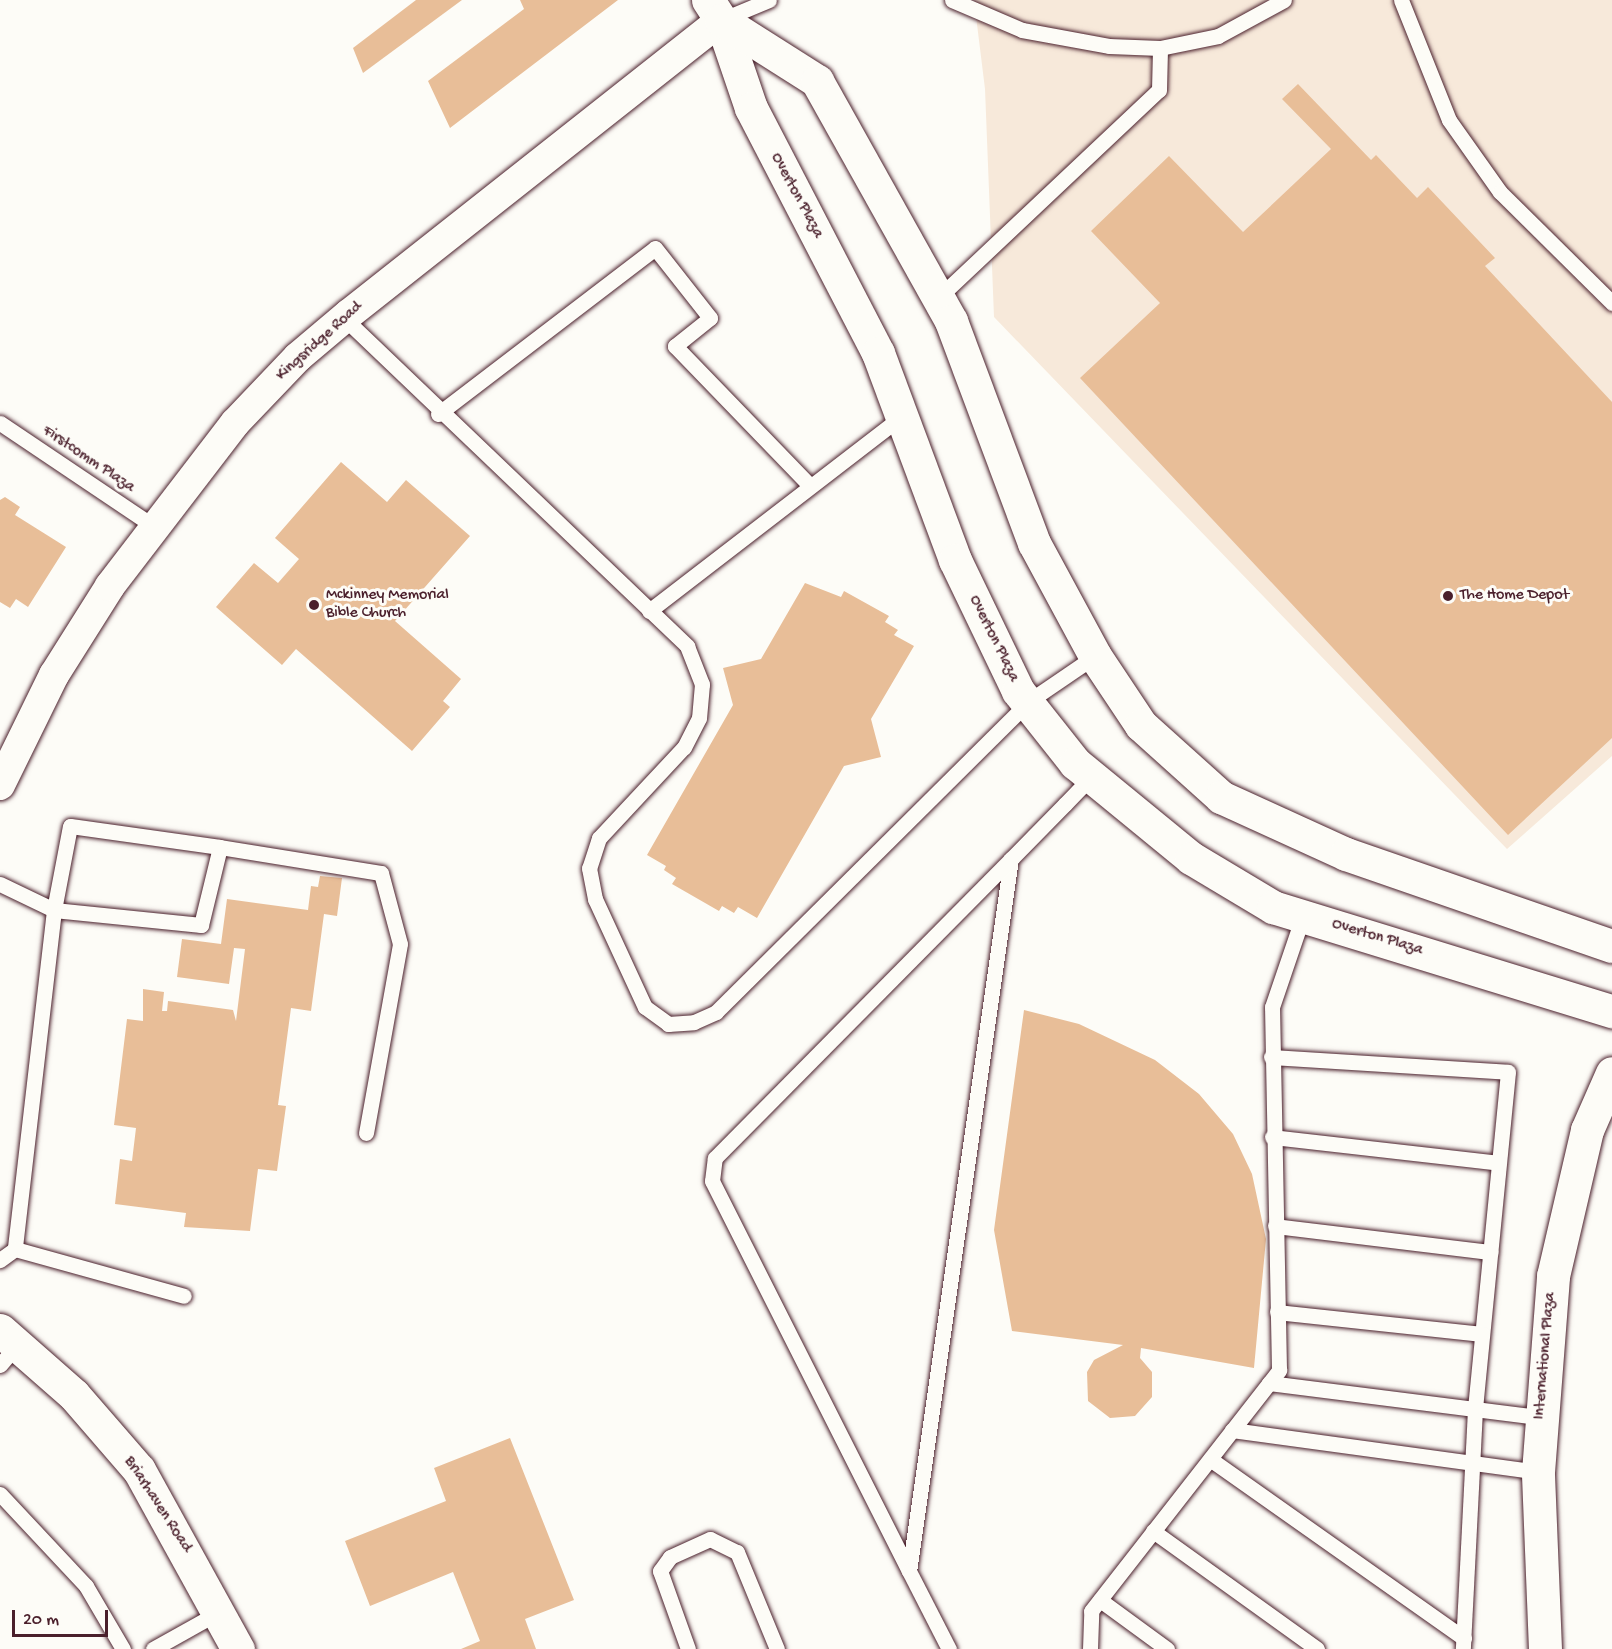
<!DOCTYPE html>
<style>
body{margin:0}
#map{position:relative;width:1612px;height:1649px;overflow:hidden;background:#fdfcf7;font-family:"Gochi Hand",sans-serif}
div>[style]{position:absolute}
.built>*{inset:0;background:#f7e9da}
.building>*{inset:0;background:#e8be98}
.roads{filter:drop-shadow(0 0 2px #4a1f2b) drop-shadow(0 0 2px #4a1f2b)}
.service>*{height:15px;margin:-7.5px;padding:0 7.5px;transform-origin:7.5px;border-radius:7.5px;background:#fdfcf7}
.minor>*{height:30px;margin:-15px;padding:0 15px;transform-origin:15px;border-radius:15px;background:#fdfcf7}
.tertiary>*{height:33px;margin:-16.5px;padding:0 16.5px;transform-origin:16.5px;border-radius:16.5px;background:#fdfcf7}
.dots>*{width:16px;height:16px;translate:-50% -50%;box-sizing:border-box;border:3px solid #fdfcf7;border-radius:50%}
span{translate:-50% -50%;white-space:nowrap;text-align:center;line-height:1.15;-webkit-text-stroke:6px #fdfcf7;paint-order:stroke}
.street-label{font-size:16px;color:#4a1f2b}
.poi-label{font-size:16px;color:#4a1f2b}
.left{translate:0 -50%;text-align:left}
.scale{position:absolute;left:12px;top:1610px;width:96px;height:27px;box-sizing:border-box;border:3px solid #4a1f2b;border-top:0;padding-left:8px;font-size:18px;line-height:21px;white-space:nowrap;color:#4a1f2b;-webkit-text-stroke:4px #fdfcf7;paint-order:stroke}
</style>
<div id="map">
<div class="built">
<i style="clip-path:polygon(974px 0,1612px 0,1612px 756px,1507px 849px,994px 317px,985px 89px)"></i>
</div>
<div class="building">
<i style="clip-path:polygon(416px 0,462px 0,363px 73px,353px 48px)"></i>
<i style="clip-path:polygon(520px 0,618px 0,450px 128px,428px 81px,524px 9px)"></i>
<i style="clip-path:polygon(1298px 84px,1371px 160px,1376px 155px,1417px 198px,1428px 187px,1495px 258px,1485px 266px,1612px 402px,1612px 738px,1508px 835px,1080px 378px,1160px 303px,1091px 231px,1169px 156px,1243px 232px,1331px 149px,1282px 99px)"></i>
<i style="clip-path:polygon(341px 462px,387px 502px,406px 480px,470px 536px,395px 621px,461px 679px,443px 701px,450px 707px,412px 751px,296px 649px,282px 665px,216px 607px,254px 563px,278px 583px,299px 559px,275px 538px)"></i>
<i style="clip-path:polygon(5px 497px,20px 507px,15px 515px,66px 547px,28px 607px,16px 599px,10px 608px,0 602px,0 500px)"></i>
<i style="clip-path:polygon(805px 583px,841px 597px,844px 591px,889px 616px,885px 622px,898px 630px,894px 635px,914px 646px,871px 719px,881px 757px,844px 766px,757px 918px,738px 907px,734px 913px,722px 906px,719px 911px,672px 884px,676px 878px,664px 870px,666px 866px,647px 855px,733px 705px,723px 668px,761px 659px)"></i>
<i style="clip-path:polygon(320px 876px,342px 878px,337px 916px,324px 914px,311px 1011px,291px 1008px,278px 1105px,286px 1106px,277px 1171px,258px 1169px,250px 1231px,184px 1227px,186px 1213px,115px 1204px,120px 1159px,132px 1161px,136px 1128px,114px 1125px,127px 1019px,143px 1021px,143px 989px,164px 992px,162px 1011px,167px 1011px,168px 1001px,233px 1010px,236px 1021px,245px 949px,234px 948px,229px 984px,177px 977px,182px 939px,221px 944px,227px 899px,308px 910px,311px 886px,318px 887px)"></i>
<i style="clip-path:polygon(1024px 1010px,1079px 1024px,1155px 1060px,1199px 1094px,1233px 1134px,1252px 1174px,1266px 1239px,1254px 1368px,1141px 1348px,1140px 1358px,1152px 1372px,1152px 1397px,1135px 1416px,1110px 1418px,1088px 1401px,1087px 1372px,1094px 1360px,1123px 1345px,1012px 1331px,994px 1230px)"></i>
<i style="clip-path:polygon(510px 1438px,574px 1600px,525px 1619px,536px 1649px,461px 1649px,480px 1641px,453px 1572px,370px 1606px,345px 1541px,446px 1501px,434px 1468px)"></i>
</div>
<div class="roads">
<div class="service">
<i style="left:952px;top:0;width:76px;rotate:23.2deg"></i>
<i style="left:1022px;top:30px;width:88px;rotate:10.4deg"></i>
<i style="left:1109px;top:46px;width:51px;rotate:2.2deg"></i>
<i style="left:1160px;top:48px;width:59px;rotate:-11.7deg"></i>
<i style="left:1218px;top:36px;width:75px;rotate:-28.6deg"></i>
<i style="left:1401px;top:0;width:129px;rotate:68.2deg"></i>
<i style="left:1449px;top:120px;width:88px;rotate:54.7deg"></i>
<i style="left:1500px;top:192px;width:158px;rotate:44.7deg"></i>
<i style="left:721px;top:20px;width:52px;rotate:-22.6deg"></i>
<i style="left:939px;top:297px;width:302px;rotate:-43.3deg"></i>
<i style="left:1159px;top:90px;width:42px;rotate:-88.6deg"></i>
<i style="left:344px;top:318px;width:475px;rotate:43.7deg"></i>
<i style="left:687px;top:646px;width:41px;rotate:68.5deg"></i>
<i style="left:702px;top:684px;width:34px;rotate:95deg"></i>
<i style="left:699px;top:718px;width:33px;rotate:117deg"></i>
<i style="left:684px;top:747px;width:125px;rotate:133deg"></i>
<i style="left:599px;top:838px;width:32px;rotate:108deg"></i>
<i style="left:589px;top:868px;width:32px;rotate:79deg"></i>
<i style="left:595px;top:899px;width:119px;rotate:65.2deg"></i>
<i style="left:645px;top:1007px;width:29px;rotate:36deg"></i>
<i style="left:668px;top:1024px;width:26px;rotate:-4deg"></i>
<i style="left:694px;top:1022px;width:24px;rotate:-24deg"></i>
<i style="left:716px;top:1012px;width:441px;rotate:-44.8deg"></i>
<i style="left:1029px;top:701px;width:80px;rotate:-34.3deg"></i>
<i style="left:438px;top:414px;width:273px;rotate:-37.4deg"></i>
<i style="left:655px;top:248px;width:89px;rotate:51.8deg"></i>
<i style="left:710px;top:318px;width:45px;rotate:141.3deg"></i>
<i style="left:675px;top:346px;width:193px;rotate:46deg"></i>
<i style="left:0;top:423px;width:187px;rotate:33.9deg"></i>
<i style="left:649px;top:611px;width:319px;rotate:-37.6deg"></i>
<i style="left:220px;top:847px;width:163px;rotate:9.2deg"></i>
<i style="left:381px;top:873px;width:73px;rotate:75deg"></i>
<i style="left:400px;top:944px;width:192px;rotate:100.2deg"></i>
<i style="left:1011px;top:859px;width:719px;rotate:98.15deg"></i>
<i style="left:909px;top:1571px;width:437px;rotate:-116.8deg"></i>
<i style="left:712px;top:1181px;width:23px;rotate:-83deg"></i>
<i style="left:715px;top:1158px;width:421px;rotate:-45.3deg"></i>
<i style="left:1011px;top:859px;width:77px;rotate:-45.5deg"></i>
<i style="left:1065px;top:804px;width:37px;rotate:-46deg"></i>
<i style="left:0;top:884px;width:60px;rotate:25.7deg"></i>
<i style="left:54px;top:910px;width:148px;rotate:5.8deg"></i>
<i style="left:201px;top:925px;width:80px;rotate:-76.3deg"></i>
<i style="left:220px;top:847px;width:151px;rotate:-172deg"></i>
<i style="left:70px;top:826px;width:86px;rotate:100.8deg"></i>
<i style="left:54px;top:910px;width:341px;rotate:96.6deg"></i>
<i style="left:15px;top:1249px;width:19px;rotate:144deg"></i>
<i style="left:1271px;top:1057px;width:237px;rotate:3.6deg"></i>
<i style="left:1508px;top:1072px;width:339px;rotate:95.6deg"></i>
<i style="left:1475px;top:1409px;width:240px;rotate:92.9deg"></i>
<i style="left:1272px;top:1137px;width:228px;rotate:6.5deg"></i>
<i style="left:1275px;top:1226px;width:217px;rotate:6.9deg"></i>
<i style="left:15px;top:1249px;width:175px;rotate:15.5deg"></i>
<i style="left:1277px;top:1312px;width:206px;rotate:6.1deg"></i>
<i style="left:0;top:1365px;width:26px;rotate:-50deg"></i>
<i style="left:1269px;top:1383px;width:273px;rotate:7.2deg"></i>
<i style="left:1232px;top:1430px;width:309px;rotate:7.8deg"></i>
<i style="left:1210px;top:1459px;width:311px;rotate:35.2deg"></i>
<i style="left:0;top:1494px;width:126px;rotate:46.9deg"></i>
<i style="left:86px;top:1586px;width:73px;rotate:59.6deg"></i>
<i style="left:1153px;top:1531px;width:202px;rotate:35.7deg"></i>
<i style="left:909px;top:1571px;width:88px;rotate:62.9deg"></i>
<i style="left:1100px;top:1600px;width:83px;rotate:36.2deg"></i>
<i style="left:153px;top:1649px;width:78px;rotate:-29.2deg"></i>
<i style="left:688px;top:1649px;width:83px;rotate:-109.7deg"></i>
<i style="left:660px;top:1571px;width:17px;rotate:-54deg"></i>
<i style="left:670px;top:1557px;width:44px;rotate:-24.2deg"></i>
<i style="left:710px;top:1539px;width:30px;rotate:26deg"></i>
<i style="left:737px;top:1552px;width:105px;rotate:67.6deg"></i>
<i style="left:1090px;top:1649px;width:38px;rotate:-88deg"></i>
<i style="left:1091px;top:1611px;width:306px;rotate:-52deg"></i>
<i style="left:1279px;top:1370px;width:363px;rotate:-91.1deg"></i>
<i style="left:1272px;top:1007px;width:96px;rotate:-71.2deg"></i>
</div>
<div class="minor">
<i style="left:0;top:785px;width:123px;rotate:-63.9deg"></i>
<i style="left:54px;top:675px;width:105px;rotate:-57.8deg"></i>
<i style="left:110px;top:586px;width:205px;rotate:-52.5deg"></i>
<i style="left:235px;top:423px;width:91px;rotate:-46.3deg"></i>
<i style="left:298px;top:357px;width:67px;rotate:-40.1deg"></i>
<i style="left:349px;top:314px;width:474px;rotate:-38.3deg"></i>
</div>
<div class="tertiary">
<i style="left:708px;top:0;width:24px;rotate:57deg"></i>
<i style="left:721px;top:20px;width:93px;rotate:71.2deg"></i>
<i style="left:751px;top:108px;width:276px;rotate:62.6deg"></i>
<i style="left:878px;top:353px;width:221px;rotate:69.6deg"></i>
<i style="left:955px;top:560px;width:145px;rotate:64.3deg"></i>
<i style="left:1018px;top:691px;width:92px;rotate:51.6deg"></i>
<i style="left:1075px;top:763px;width:150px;rotate:39.3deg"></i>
<i style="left:1191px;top:858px;width:96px;rotate:30.9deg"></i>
<i style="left:1273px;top:907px;width:355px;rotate:17.1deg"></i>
<i style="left:721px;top:20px;width:114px;rotate:32.4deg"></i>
<i style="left:817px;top:81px;width:275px;rotate:60.8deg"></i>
<i style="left:951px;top:321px;width:237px;rotate:69.5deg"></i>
<i style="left:1034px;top:543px;width:128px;rotate:61.6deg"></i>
<i style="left:1095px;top:656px;width:83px;rotate:56.3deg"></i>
<i style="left:1141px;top:725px;width:108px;rotate:42deg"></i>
<i style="left:1221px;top:797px;width:137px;rotate:24.5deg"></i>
<i style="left:1346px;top:854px;width:281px;rotate:19.1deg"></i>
<i style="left:0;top:1330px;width:98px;rotate:41.3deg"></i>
<i style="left:74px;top:1395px;width:99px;rotate:49.1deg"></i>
<i style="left:139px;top:1470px;width:205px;rotate:61.1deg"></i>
<i style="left:1545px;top:1649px;width:177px;rotate:-92.3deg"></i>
<i style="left:1538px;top:1472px;width:197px;rotate:-85.6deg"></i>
<i style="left:1553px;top:1276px;width:150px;rotate:-76.9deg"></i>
<i style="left:1587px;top:1130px;width:62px;rotate:-66.3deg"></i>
</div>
</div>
<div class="dots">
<i style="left:1448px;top:596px;background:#4a1f2b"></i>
<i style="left:314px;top:605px;background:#4a1f2b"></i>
</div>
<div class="street-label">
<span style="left:796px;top:196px;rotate:62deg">Overton Plaza</span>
<span style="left:320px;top:342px;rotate:-42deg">Kingsridge Road</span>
<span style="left:88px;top:460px;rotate:34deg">Firstcomm Plaza</span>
<span style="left:993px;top:639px;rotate:64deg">Overton Plaza</span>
<span style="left:1377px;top:938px;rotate:17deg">Overton Plaza</span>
<span style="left:1546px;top:1356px;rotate:-85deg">International Plaza</span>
<span style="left:157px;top:1505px;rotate:57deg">Briarhaven Road</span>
</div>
<div class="poi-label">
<span class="left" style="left:326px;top:605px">Mckinney Memorial<br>Bible Church</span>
<span class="left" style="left:1460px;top:596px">The Home Depot</span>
</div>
<div class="scale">20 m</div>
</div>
